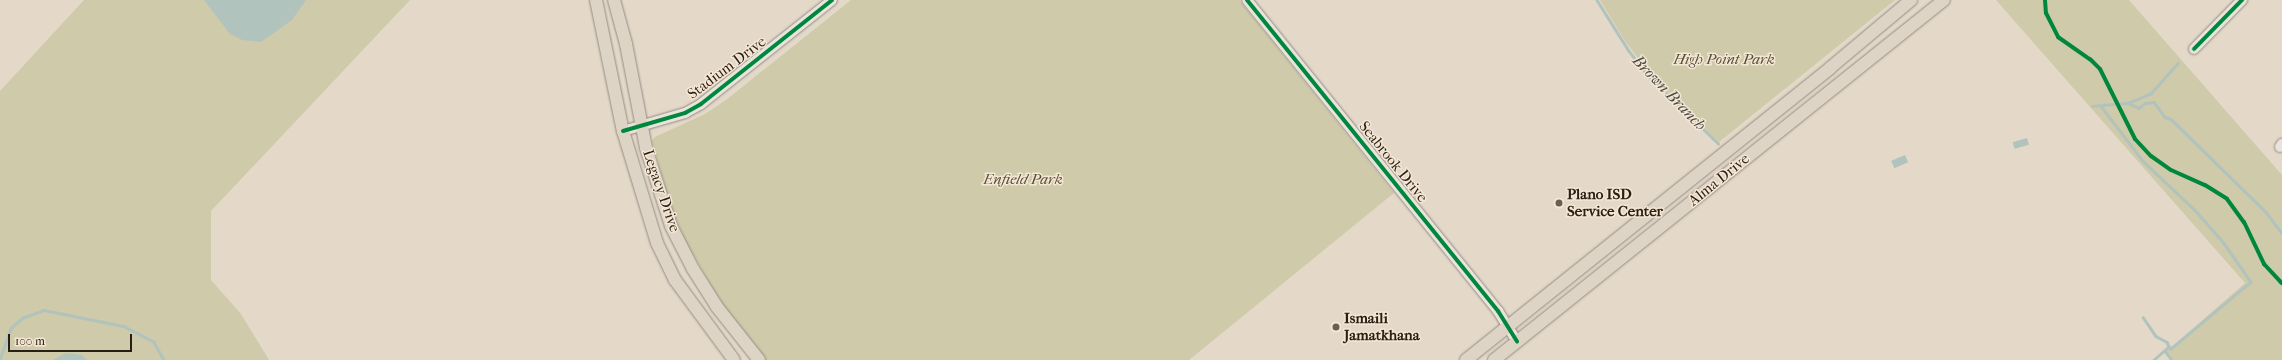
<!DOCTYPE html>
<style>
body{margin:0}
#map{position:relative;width:2282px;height:360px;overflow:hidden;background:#e4d9c9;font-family:"IM FELL French Canon",serif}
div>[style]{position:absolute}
.green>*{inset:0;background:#cfcaa9}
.water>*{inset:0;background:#b1c3bd;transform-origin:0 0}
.stream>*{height:2.5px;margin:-1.25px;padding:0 1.25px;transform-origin:1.25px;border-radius:1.25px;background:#b1c3bd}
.roads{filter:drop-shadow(0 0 1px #948c83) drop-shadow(0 0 1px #948c83)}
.minor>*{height:10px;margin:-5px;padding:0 5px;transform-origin:5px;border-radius:5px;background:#e9e3dc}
.major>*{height:12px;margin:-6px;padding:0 6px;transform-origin:6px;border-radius:6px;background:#ddd4c6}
.cycleway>*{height:4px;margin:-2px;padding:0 2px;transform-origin:2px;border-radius:2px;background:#00873e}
.dots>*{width:11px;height:11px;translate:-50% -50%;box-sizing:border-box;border:2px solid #f5e7d4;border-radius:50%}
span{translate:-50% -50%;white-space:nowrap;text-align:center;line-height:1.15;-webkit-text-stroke:3px #f5e7d4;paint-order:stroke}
.park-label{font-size:15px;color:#554e3a;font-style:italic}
.street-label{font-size:15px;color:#291e16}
.poi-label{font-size:15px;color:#291e16;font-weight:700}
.left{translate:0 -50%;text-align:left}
.water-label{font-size:16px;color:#4b4c47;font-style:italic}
.scale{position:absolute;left:8px;top:334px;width:124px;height:18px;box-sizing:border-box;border:2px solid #291e16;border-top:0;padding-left:5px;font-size:12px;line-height:14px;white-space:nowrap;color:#291e16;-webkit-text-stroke:3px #f5e7d4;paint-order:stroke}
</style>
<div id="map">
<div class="green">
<i style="clip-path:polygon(84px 0,410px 0,211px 211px,211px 280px,241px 314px,269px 360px,0 360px,0 91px)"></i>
<i style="clip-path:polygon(851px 0,1239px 0,1394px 193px,1189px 360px,764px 360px,729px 317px,687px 244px,673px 213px,652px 141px,655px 137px,705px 114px,726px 100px)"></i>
<i style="clip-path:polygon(1600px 0,1895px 0,1719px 142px,1650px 74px,1625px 41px)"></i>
<i style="clip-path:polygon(1996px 0,2129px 0,2282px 175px,2282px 360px,2173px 360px,2166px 352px,2245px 283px)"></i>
</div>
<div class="water">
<i style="clip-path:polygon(204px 0,306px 0,292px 20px,261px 42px,242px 40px,230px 34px)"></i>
<i style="left:2027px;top:138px;width:7px;height:15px;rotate:74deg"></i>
<i style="left:1905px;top:155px;width:8px;height:15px;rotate:67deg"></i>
<i style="clip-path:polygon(66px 353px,82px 355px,87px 360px,53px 360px)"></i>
</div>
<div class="stream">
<i style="left:1597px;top:0;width:60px;rotate:57.9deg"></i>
<i style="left:1629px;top:51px;width:31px;rotate:52deg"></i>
<i style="left:1648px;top:75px;width:98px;rotate:44.2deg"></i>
<i style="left:2128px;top:103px;width:12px;rotate:24deg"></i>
<i style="left:2139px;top:108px;width:8px;rotate:-40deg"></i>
<i style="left:2145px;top:103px;width:9px;rotate:-6deg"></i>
<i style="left:2154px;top:102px;width:19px;rotate:54deg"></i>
<i style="left:2165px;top:117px;width:6px;rotate:18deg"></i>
<i style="left:2171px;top:119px;width:133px;rotate:44.4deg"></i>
<i style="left:2266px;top:212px;width:26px;rotate:53deg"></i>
<i style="left:2092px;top:106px;width:36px;rotate:-5deg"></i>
<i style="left:2128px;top:103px;width:25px;rotate:-23deg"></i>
<i style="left:2151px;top:93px;width:40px;rotate:-48deg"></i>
<i style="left:2101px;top:106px;width:69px;rotate:52.6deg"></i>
<i style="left:2143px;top:161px;width:71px;rotate:43.3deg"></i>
<i style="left:2195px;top:210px;width:44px;rotate:48.7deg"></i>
<i style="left:2224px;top:243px;width:47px;rotate:55.3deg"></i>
<i style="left:2251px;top:282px;width:104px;rotate:140.1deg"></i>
<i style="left:2171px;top:349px;width:3px;rotate:-135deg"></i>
<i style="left:2169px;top:347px;width:20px;rotate:139deg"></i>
<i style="left:2143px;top:317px;width:23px;rotate:56deg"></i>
<i style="left:2156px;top:336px;width:13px;rotate:29deg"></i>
<i style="left:2167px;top:342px;width:5px;rotate:68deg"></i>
<i style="left:2165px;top:351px;width:11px;rotate:52deg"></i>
<i style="left:0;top:358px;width:32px;rotate:-70deg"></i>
<i style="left:11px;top:328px;width:15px;rotate:-42deg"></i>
<i style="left:22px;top:318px;width:23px;rotate:-20deg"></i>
<i style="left:44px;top:310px;width:82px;rotate:11.3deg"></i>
<i style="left:124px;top:326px;width:34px;rotate:28deg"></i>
<i style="left:154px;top:342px;width:21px;rotate:61deg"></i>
</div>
<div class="roads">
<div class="minor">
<i style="left:1247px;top:0;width:400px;rotate:51.1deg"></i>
<i style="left:1498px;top:311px;width:36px;rotate:58deg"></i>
<i style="left:2194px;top:49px;width:69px;rotate:-45.6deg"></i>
<i style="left:623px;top:131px;width:65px;rotate:-16.2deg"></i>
<i style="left:685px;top:113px;width:18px;rotate:-29deg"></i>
<i style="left:701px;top:104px;width:167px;rotate:-38.4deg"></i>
<i style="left:2280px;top:147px;width:4px;rotate:-56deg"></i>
</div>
<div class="major">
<i style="left:596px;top:0;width:134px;rotate:78.4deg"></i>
<i style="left:623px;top:131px;width:117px;rotate:73.1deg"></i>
<i style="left:657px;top:243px;width:41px;rotate:64.1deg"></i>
<i style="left:675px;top:280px;width:99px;rotate:53.6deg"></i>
<i style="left:614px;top:0;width:46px;rotate:74.7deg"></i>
<i style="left:626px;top:44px;width:106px;rotate:79.1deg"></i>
<i style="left:646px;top:148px;width:82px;rotate:72.2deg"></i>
<i style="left:671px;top:226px;width:48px;rotate:62.9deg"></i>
<i style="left:693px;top:269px;width:45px;rotate:57.7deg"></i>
<i style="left:717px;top:307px;width:68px;rotate:51.6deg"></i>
<i style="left:1466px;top:360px;width:467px;rotate:-38.7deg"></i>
<i style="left:1830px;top:68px;width:106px;rotate:-40deg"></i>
<i style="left:1494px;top:360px;width:576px;rotate:-38.66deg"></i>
</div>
</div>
<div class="cycleway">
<i style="left:1247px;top:0;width:400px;rotate:51.1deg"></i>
<i style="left:1498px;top:311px;width:36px;rotate:58deg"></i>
<i style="left:2045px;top:0;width:13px;rotate:86deg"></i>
<i style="left:2046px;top:13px;width:27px;rotate:63deg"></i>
<i style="left:2058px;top:37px;width:39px;rotate:35deg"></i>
<i style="left:2090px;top:59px;width:14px;rotate:45deg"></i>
<i style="left:2100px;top:69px;width:78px;rotate:63.4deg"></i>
<i style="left:2135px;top:139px;width:23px;rotate:47deg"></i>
<i style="left:2151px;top:156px;width:24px;rotate:35deg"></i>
<i style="left:2171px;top:170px;width:37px;rotate:24deg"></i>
<i style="left:2205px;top:185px;width:26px;rotate:32deg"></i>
<i style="left:2227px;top:199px;width:29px;rotate:54deg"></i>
<i style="left:2244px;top:222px;width:47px;rotate:64.5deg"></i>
<i style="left:2264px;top:264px;width:26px;rotate:47deg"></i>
<i style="left:2194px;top:49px;width:69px;rotate:-45.6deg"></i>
<i style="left:623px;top:131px;width:65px;rotate:-16.2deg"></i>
<i style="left:685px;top:113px;width:18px;rotate:-29deg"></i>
<i style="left:701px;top:104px;width:167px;rotate:-38.4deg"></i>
</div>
<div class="dots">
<i style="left:1559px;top:203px;background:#6a5f55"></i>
<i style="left:1336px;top:327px;background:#6a5f55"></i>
</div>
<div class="park-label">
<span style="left:1724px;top:60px">High Point Park</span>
<span style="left:1023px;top:180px">Enfield Park</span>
</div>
<div class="street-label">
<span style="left:727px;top:68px;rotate:-37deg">Stadium Drive</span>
<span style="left:1393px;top:162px;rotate:51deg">Seabrook Drive</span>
<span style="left:1719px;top:180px;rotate:-39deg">Alma Drive</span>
<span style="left:661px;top:191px;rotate:71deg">Legacy Drive</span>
</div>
<div class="poi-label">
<span class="left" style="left:1567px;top:203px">Plano ISD<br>Service Center</span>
<span class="left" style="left:1344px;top:327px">Ismaili<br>Jamatkhana</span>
</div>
<div class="water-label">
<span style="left:1669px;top:93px;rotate:46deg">Brown Branch</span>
</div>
<div class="scale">100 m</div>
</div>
